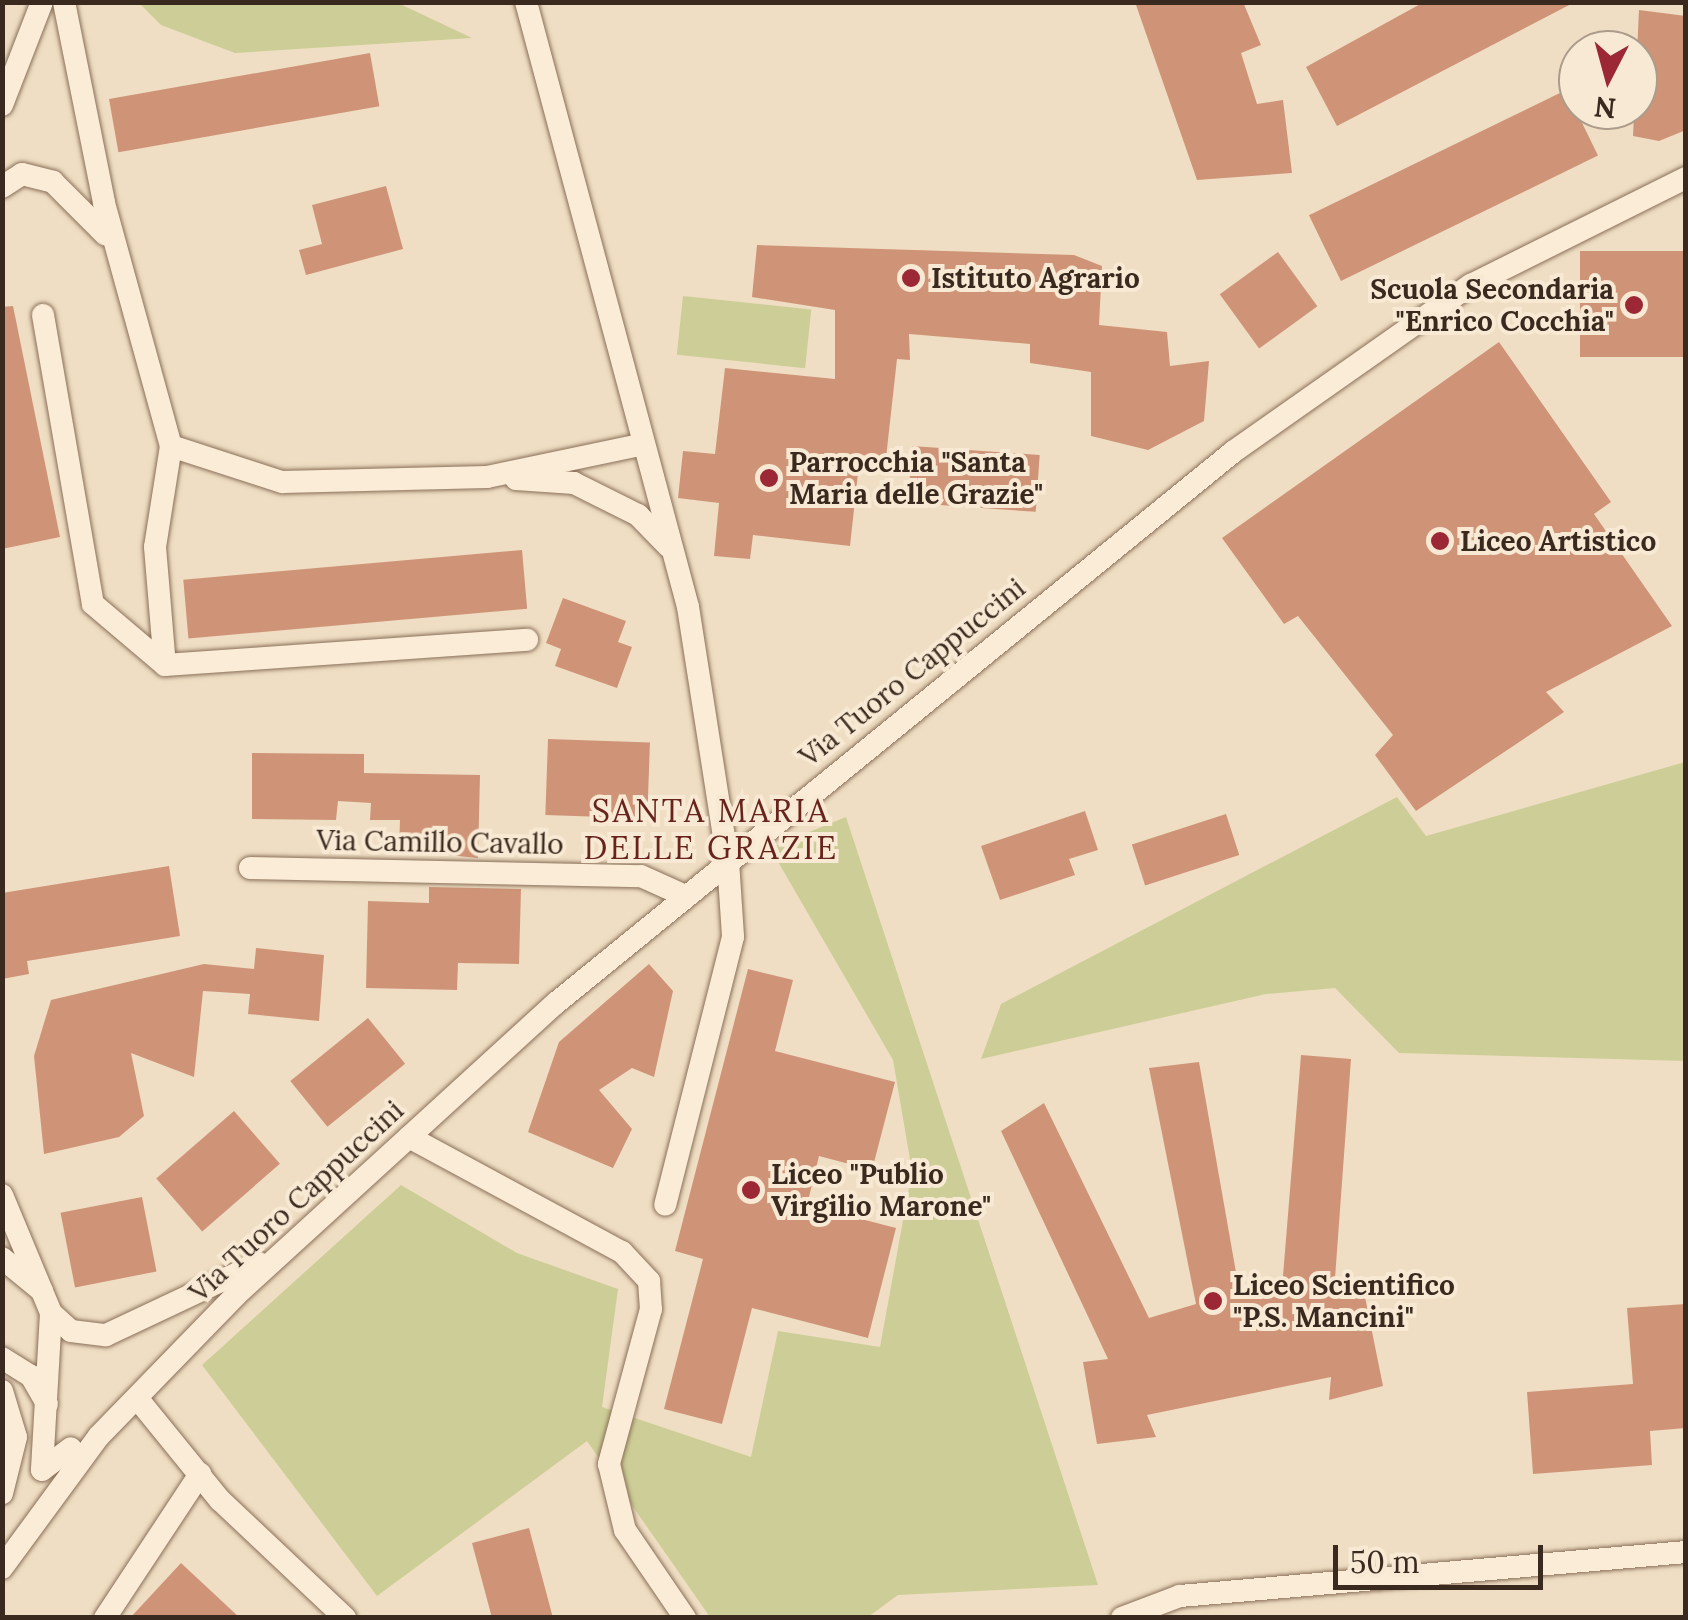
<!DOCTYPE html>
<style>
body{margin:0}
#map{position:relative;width:1688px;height:1620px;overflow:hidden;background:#efdec3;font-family:Lora,serif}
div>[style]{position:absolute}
.green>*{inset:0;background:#cdce97;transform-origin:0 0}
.building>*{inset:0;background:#cf9478;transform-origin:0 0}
.roads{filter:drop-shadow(0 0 2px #8a6f59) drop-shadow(0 0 2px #8a6f59)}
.minor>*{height:22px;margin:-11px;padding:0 11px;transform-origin:11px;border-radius:11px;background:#faecd7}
.dots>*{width:28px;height:28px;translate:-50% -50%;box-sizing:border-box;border:5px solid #f7e9d3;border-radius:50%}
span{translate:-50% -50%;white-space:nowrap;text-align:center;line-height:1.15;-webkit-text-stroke:8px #f7e9d3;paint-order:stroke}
.poi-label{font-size:28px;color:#3a291e;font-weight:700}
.left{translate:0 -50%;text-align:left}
.right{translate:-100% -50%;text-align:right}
.street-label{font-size:28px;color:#3a291e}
.quarter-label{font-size:32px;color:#68241c;letter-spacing:2.5px}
.frame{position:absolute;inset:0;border:5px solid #3a291e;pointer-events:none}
.north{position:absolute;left:1558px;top:30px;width:100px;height:100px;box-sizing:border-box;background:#f7e9d3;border:2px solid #ab9c8b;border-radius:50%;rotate:186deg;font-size:28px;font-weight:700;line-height:40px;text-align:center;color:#3a291e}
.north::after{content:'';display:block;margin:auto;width:35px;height:45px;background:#9b2834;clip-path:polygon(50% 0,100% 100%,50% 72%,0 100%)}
.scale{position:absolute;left:1333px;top:1545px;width:210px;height:45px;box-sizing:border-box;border:5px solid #3a291e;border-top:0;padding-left:12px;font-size:30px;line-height:35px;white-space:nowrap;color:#3a291e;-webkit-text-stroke:8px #f7e9d3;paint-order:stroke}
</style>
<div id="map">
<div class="green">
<i style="clip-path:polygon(139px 3px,398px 3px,472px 38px,235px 53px,161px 25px)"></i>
<i style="left:683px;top:296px;width:129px;height:59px;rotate:6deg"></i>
<i style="clip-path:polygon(1685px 762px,1685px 1061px,1399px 1053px,1335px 988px,1266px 994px,981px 1059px,1001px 1004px,1397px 797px,1426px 836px)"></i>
<i style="clip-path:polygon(846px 817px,1098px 1585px,898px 1595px,868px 1617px,710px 1617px,587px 1441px,377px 1596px,202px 1365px,401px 1185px,517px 1253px,618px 1289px,602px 1407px,751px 1457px,778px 1331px,880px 1347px,912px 1171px,893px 1060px,770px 848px)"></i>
</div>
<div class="building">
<i style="clip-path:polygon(1135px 2px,1243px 2px,1261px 45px,1241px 53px,1257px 104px,1283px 100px,1292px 173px,1197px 180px)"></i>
<i style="clip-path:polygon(1424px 2px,1575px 2px,1337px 126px,1306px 67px)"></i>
<i style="clip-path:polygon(1639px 10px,1686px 16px,1686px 130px,1659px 141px,1633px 136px)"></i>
<i style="left:370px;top:53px;width:54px;height:265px;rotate:80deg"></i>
<i style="left:1566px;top:90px;width:73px;height:286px;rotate:64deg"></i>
<i style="clip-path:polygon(386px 186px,403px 249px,306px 275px,299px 250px,322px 244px,312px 205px)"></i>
<i style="clip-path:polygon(757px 245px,1074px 255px,1102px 266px,1099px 325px,1167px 332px,1170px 366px,1209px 361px,1204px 421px,1148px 450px,1091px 436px,1091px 372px,1030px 363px,1030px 344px,909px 334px,910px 360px,897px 359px,886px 458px,860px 455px,850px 546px,753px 535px,750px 559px,714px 556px,719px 503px,678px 498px,683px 451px,715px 454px,725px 368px,835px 379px,835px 310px,752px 297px)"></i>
<i style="left:1686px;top:251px;width:106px;height:106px;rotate:90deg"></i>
<i style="left:1278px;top:252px;width:67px;height:72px;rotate:54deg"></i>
<i style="clip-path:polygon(13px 306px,60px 537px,2px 549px,2px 307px)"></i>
<i style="clip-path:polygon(1499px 342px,1611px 502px,1594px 514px,1672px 626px,1546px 692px,1564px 712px,1416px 811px,1375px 755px,1393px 735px,1298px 616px,1284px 624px,1222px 538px)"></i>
<i style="left:912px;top:446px;width:128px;height:57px;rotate:4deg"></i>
<i style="left:522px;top:550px;width:59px;height:340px;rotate:85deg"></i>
<i style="clip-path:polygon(563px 598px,626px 621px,618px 642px,632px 647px,617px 688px,555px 666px,561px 649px,546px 643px)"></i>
<i style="left:548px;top:739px;width:102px;height:76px;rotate:2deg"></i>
<i style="clip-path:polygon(252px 753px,364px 754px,364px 773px,480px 775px,478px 858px,399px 850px,400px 820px,370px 820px,371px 803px,338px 801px,336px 820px,252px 819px)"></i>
<i style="clip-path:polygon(1085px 811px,1098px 850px,1069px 859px,1075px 875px,1000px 900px,981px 846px)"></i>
<i style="left:1226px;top:814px;width:43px;height:99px;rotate:72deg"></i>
<i style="clip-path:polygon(169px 866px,180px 936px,27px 961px,29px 974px,2px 979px,2px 893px)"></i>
<i style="clip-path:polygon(429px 887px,521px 889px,519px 964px,458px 963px,457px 990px,366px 988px,368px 901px,429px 903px)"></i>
<i style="clip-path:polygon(256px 948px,324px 955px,319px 1021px,248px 1014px,250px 994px,203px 991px,194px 1077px,131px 1053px,144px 1116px,119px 1137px,44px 1154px,34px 1056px,51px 1000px,204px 964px,254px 969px)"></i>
<i style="clip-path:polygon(649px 964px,673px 991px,654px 1077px,632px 1068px,599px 1090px,632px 1129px,613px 1168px,528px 1132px,559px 1042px)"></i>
<i style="clip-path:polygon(748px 969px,793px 980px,775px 1051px,895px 1082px,872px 1170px,819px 1156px,807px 1205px,896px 1228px,868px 1338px,752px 1308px,722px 1424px,664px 1409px,703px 1259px,675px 1251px)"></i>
<i style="left:368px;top:1018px;width:59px;height:100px;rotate:51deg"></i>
<i style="clip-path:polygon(1301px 1055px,1351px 1059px,1334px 1292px,1363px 1287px,1383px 1386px,1329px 1400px,1331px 1377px,1147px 1415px,1156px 1437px,1097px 1444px,1083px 1362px,1108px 1359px,1001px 1131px,1044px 1103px,1149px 1318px,1196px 1304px,1149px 1068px,1199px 1062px,1240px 1295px,1282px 1288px)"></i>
<i style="left:234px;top:1111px;width:70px;height:103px;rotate:49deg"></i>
<i style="left:142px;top:1197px;width:76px;height:83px;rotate:79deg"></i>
<i style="clip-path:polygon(1686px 1304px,1686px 1428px,1650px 1431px,1652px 1465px,1533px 1474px,1527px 1392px,1633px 1384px,1627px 1308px)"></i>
<i style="clip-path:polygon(529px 1528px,553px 1618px,492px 1618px,472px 1543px)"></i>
<i style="clip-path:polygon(181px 1563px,240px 1618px,130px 1618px)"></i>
</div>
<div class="roads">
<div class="minor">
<i style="left:64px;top:2px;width:205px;rotate:78.7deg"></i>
<i style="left:104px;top:203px;width:252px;rotate:74.6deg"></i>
<i style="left:171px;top:446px;width:117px;rotate:18deg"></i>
<i style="left:282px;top:482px;width:205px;rotate:-1.4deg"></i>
<i style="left:487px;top:477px;width:156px;rotate:-11.8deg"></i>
<i style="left:526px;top:2px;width:626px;rotate:75.01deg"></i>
<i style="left:688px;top:607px;width:257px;rotate:81.1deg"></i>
<i style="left:728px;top:861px;width:76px;rotate:86.2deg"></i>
<i style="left:733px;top:937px;width:276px;rotate:104.2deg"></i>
<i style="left:2px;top:105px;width:110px;rotate:-68.8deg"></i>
<i style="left:2px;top:187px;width:24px;rotate:-33deg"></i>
<i style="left:22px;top:174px;width:32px;rotate:14deg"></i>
<i style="left:53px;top:182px;width:74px;rotate:45deg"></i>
<i style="left:43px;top:315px;width:293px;rotate:80.2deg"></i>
<i style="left:93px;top:604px;width:94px;rotate:40.3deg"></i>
<i style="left:171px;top:446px;width:102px;rotate:99deg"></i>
<i style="left:155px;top:547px;width:118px;rotate:85.2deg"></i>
<i style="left:165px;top:665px;width:363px;rotate:-4deg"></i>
<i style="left:516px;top:479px;width:58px;rotate:3.9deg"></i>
<i style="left:574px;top:483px;width:72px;rotate:26.6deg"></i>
<i style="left:638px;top:515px;width:43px;rotate:45.9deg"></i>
<i style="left:250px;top:868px;width:391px;rotate:1.2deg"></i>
<i style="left:641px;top:876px;width:48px;rotate:24.4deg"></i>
<i style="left:409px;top:1137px;width:242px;rotate:28.4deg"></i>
<i style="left:622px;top:1252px;width:40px;rotate:47deg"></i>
<i style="left:649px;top:1281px;width:28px;rotate:86deg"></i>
<i style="left:651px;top:1309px;width:161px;rotate:105.2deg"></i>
<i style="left:609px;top:1464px;width:68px;rotate:76.4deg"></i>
<i style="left:625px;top:1530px;width:107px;rotate:55.7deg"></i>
<i style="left:2px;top:1195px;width:128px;rotate:67.4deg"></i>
<i style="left:51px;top:1313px;width:157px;rotate:93.3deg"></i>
<i style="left:42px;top:1470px;width:36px;rotate:-37deg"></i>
<i style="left:2px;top:1258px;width:52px;rotate:39.5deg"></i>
<i style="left:51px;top:1313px;width:27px;rotate:42deg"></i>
<i style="left:71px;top:1331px;width:35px;rotate:7deg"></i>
<i style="left:106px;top:1335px;width:169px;rotate:-25.2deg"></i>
<i style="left:2px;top:1358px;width:34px;rotate:32deg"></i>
<i style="left:31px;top:1376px;width:32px;rotate:60deg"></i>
<i style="left:2px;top:1391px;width:48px;rotate:73.1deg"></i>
<i style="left:16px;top:1437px;width:58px;rotate:104deg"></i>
<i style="left:137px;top:1398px;width:132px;rotate:50.9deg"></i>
<i style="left:220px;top:1500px;width:172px;rotate:43.3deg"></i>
<i style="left:2px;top:1568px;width:164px;rotate:-53.7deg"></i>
<i style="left:99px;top:1436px;width:197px;rotate:-45.8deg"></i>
<i style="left:236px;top:1295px;width:433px;rotate:-42.4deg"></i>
<i style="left:556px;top:1003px;width:873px;rotate:-39.14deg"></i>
<i style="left:1233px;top:452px;width:291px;rotate:-35.1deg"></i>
<i style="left:1471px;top:285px;width:240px;rotate:-26.5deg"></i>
<i style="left:105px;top:1618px;width:173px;rotate:-56.6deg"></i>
<i style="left:1122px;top:1618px;width:62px;rotate:-20.8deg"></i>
<i style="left:1180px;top:1596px;width:508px;rotate:-4.97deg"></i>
</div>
</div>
<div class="dots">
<i style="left:911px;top:278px;background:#9b2834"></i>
<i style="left:1634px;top:305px;background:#9b2834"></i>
<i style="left:769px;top:478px;background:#9b2834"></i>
<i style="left:1440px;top:541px;background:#9b2834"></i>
<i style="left:751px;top:1190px;background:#9b2834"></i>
<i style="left:1213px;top:1301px;background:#9b2834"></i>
</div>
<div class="poi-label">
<span class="left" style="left:931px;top:278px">Istituto Agrario</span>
<span class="right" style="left:1614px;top:305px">Scuola Secondaria<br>"Enrico Cocchia"</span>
<span class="left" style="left:789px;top:478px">Parrocchia "Santa<br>Maria delle Grazie"</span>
<span class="left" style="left:1460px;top:541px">Liceo Artistico</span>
<span class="left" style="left:771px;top:1190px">Liceo "Publio<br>Virgilio Marone"</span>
<span class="left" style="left:1233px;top:1301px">Liceo Scientifico<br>"P.S. Mancini"</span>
</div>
<div class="street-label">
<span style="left:912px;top:672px;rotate:-39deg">Via Tuoro Cappuccini</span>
<span style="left:440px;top:842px;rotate:1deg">Via Camillo Cavallo</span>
<span style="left:296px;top:1201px;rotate:-43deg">Via Tuoro Cappuccini</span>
</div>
<div class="quarter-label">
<span style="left:711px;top:830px">SANTA MARIA<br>DELLE GRAZIE</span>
</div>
<div class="frame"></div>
<div class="north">N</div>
<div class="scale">50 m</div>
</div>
